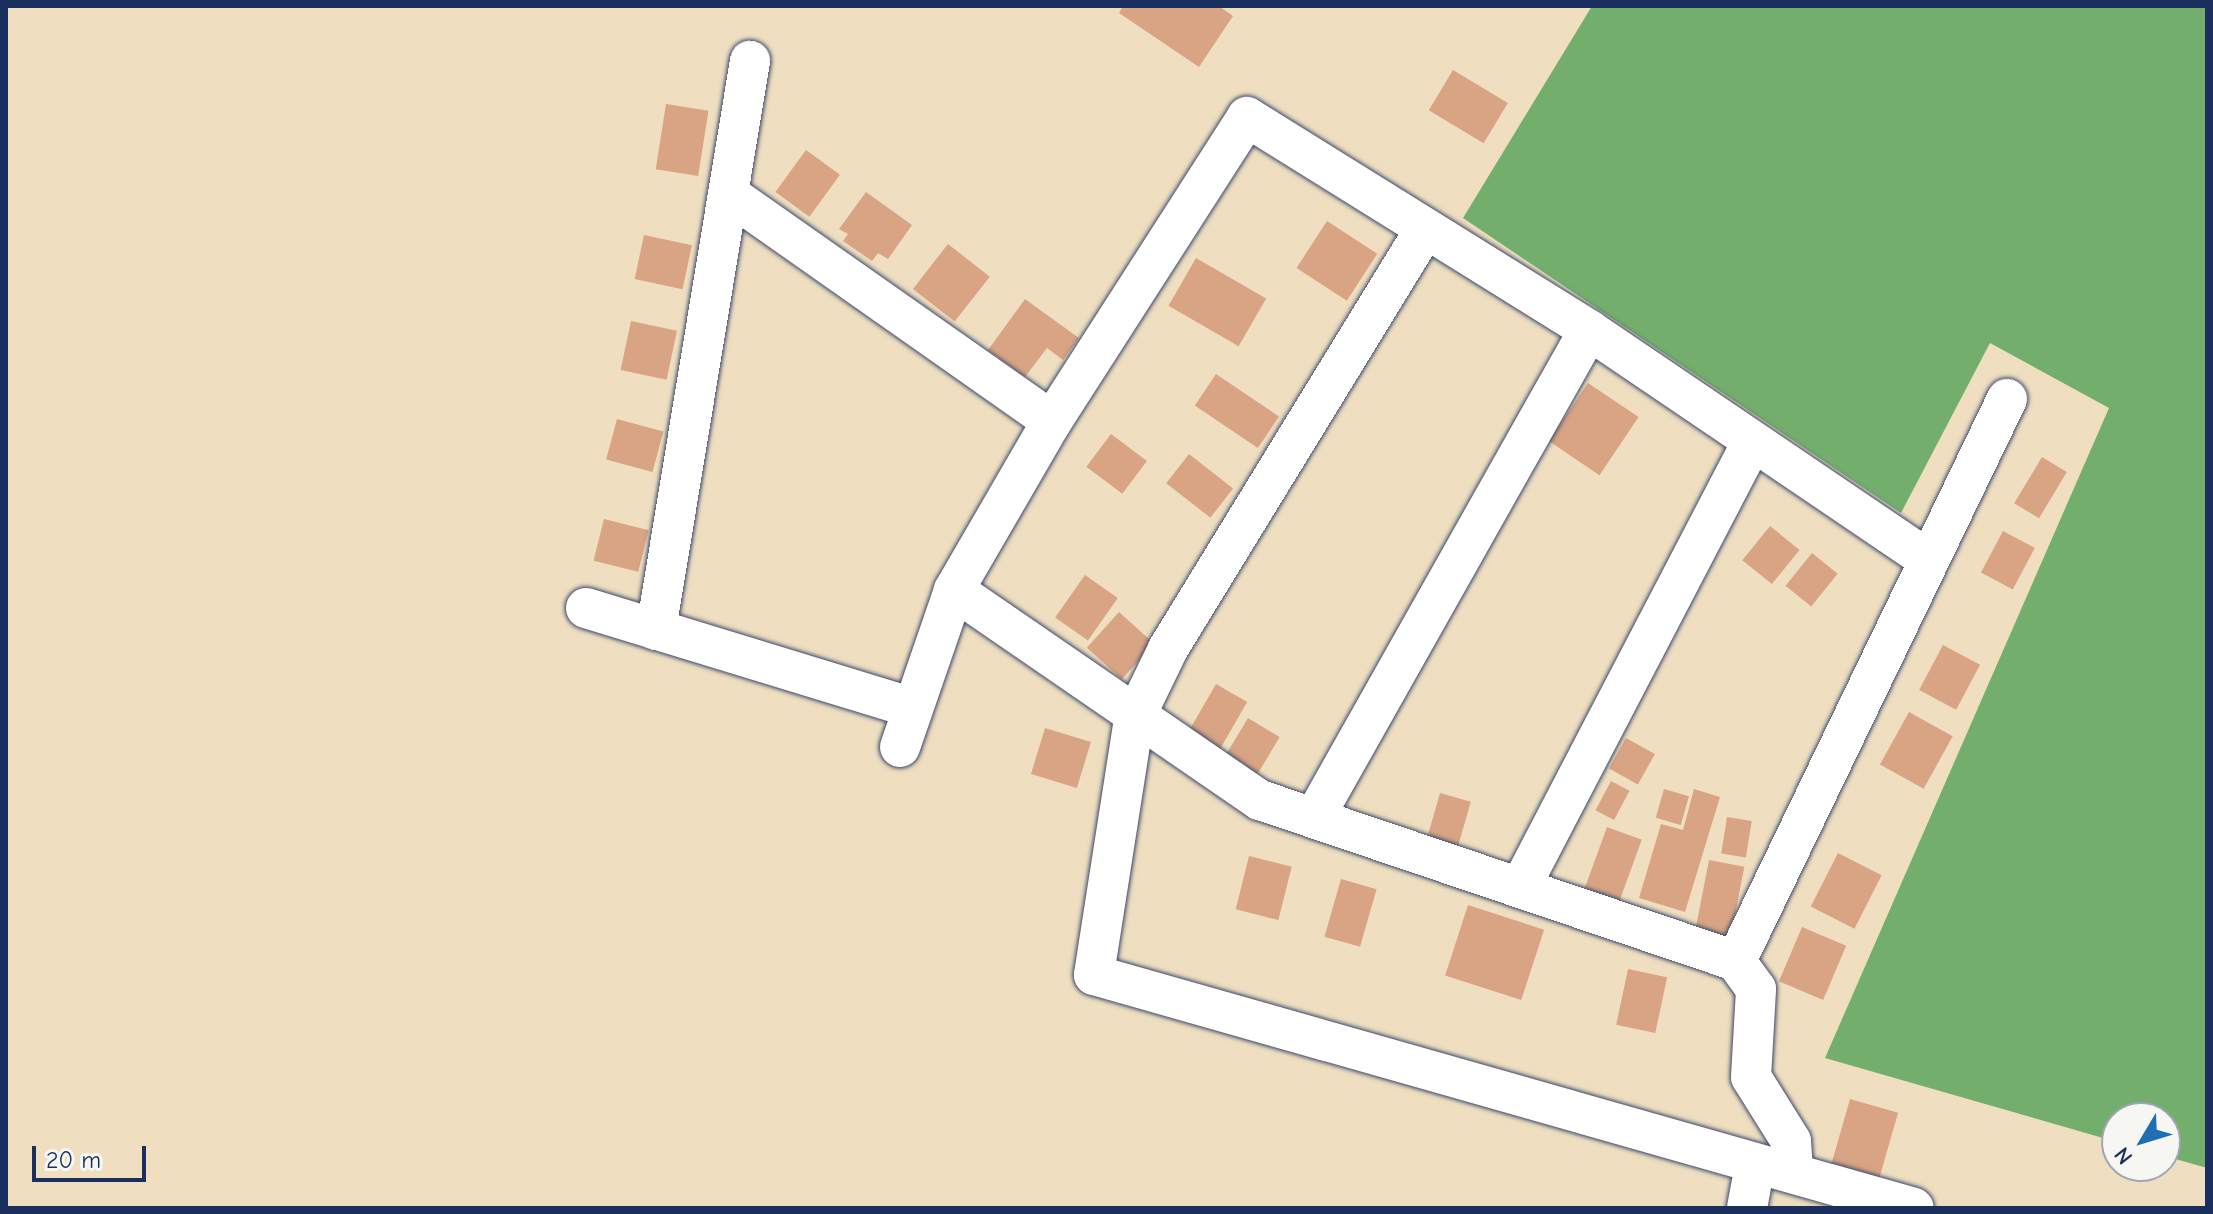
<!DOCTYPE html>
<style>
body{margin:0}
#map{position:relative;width:2213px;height:1214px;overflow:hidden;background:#efdfc0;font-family:"Comic Neue",sans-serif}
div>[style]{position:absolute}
.forest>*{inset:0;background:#74ae6d}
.building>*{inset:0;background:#d8a484;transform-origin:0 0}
.roads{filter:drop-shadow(0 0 2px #3b496d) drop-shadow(0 0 2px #3b496d)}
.minor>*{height:40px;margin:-20px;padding:0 20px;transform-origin:20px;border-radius:20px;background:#fff}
span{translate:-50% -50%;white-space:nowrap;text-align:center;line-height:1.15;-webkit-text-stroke:7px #f6f6f2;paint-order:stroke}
.frame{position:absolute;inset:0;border:8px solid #1b2f5e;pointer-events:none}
.north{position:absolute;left:2101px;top:1102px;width:80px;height:80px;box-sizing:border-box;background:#f6f6f2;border:2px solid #9ea6b7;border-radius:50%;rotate:232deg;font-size:22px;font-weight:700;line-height:32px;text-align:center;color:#1b2f5e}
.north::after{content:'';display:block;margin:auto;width:28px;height:36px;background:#1f6fb2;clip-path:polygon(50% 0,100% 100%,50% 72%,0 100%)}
.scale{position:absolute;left:32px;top:1146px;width:114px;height:36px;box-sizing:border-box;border:4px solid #1b2f5e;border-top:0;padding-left:10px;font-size:24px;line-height:28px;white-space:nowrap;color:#1b2f5e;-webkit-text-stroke:6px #f6f6f2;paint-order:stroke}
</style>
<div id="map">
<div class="forest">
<i style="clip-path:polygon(1592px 6px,2207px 6px,2207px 1168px,2165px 1156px,2165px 1118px,2117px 1118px,2117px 1142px,1825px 1058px,2109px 408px,1990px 343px,1901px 513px,1463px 218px)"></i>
</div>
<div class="building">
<i style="clip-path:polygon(1123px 6px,1219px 6px,1233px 16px,1199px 67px,1119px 13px)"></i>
<i style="left:1453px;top:70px;width:64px;height:47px;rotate:31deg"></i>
<i style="left:666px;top:104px;width:43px;height:66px;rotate:9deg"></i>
<i style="left:806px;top:150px;width:42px;height:52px;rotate:36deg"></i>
<i style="clip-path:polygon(866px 192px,912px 225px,888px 259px,878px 253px,872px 261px,843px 241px,848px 234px,839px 229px)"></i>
<i style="left:1327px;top:221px;width:60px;height:56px;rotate:33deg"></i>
<i style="left:644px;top:235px;width:49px;height:45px;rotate:12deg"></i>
<i style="left:948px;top:244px;width:53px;height:57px;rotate:38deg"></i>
<i style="left:1196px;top:258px;width:81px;height:55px;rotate:30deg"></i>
<i style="clip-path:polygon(1025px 299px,1079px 338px,1063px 360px,1047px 348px,1025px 377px,988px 350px)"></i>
<i style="left:631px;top:321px;width:47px;height:50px;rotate:12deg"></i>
<i style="left:1216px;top:374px;width:76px;height:38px;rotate:34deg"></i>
<i style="left:1588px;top:383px;width:61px;height:70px;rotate:34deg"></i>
<i style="left:617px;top:419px;width:48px;height:42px;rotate:15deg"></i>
<i style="left:1111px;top:434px;width:45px;height:41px;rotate:37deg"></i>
<i style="left:1189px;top:454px;width:56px;height:37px;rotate:38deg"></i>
<i style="left:2042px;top:457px;width:29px;height:54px;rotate:31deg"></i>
<i style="left:604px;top:519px;width:46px;height:43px;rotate:14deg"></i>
<i style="left:1770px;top:526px;width:38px;height:44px;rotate:39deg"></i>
<i style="left:2003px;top:531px;width:36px;height:47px;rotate:28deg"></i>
<i style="left:1812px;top:553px;width:33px;height:42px;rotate:39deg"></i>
<i style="left:1085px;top:575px;width:40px;height:52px;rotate:35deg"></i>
<i style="left:1119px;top:612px;width:47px;height:48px;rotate:42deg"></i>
<i style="left:1943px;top:645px;width:42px;height:51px;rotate:28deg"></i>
<i style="left:1216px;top:684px;width:36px;height:54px;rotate:30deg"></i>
<i style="left:1909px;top:712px;width:50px;height:60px;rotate:29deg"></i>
<i style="left:1248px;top:718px;width:37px;height:45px;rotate:31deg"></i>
<i style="left:1045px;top:728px;width:48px;height:48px;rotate:17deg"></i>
<i style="left:1626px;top:738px;width:33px;height:35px;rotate:29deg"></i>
<i style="left:1611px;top:781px;width:21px;height:33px;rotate:28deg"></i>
<i style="left:1664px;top:789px;width:26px;height:30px;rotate:16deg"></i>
<i style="clip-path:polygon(1694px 789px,1720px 797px,1685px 912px,1639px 898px,1661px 824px,1683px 830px)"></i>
<i style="left:1440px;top:793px;width:32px;height:48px;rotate:16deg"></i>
<i style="left:1727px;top:817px;width:25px;height:37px;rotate:9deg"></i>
<i style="left:1607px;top:827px;width:37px;height:66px;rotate:20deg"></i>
<i style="left:1838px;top:853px;width:49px;height:60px;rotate:27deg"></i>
<i style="left:1249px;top:856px;width:44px;height:55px;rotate:14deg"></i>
<i style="left:1709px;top:860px;width:36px;height:76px;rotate:11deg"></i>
<i style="left:1341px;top:879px;width:37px;height:60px;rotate:16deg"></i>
<i style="left:1468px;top:905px;width:80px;height:74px;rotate:18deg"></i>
<i style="left:1802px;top:927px;width:48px;height:59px;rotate:23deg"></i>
<i style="left:1628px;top:969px;width:40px;height:57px;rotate:12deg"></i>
<i style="left:1850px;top:1099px;width:50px;height:72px;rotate:16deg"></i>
</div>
<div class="roads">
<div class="minor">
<i style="left:730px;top:195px;width:393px;rotate:35.1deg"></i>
<i style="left:1424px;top:231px;width:490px;rotate:121.5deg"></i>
<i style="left:1168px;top:649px;width:78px;rotate:115.9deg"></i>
<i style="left:1134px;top:719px;width:259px;rotate:98.9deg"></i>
<i style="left:1094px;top:975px;width:852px;rotate:15.86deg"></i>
<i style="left:954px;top:590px;width:371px;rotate:34.5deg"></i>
<i style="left:1260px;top:800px;width:502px;rotate:18.69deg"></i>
<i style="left:586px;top:608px;width:339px;rotate:17deg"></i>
<i style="left:656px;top:630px;width:577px;rotate:-80.62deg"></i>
<i style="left:900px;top:747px;width:166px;rotate:-71deg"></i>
<i style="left:954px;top:590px;width:195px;rotate:-59.9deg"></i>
<i style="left:1052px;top:421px;width:361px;rotate:-57.3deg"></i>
<i style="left:1247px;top:117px;width:403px;rotate:31.9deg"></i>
<i style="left:1589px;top:330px;width:408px;rotate:34.1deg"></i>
<i style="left:1314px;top:818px;width:560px;rotate:-60.6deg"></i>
<i style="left:1522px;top:884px;width:495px;rotate:-62.5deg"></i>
<i style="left:1793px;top:1170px;width:29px;rotate:-94deg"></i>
<i style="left:1791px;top:1141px;width:75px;rotate:-122deg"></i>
<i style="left:1751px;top:1077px;width:88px;rotate:-86.7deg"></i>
<i style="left:1756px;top:989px;width:34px;rotate:-126deg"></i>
<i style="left:1736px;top:961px;width:624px;rotate:-64.26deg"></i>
<i style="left:1747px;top:1208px;width:44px;rotate:-79.5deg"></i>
</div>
</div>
<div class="frame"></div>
<div class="north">N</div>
<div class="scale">20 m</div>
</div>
